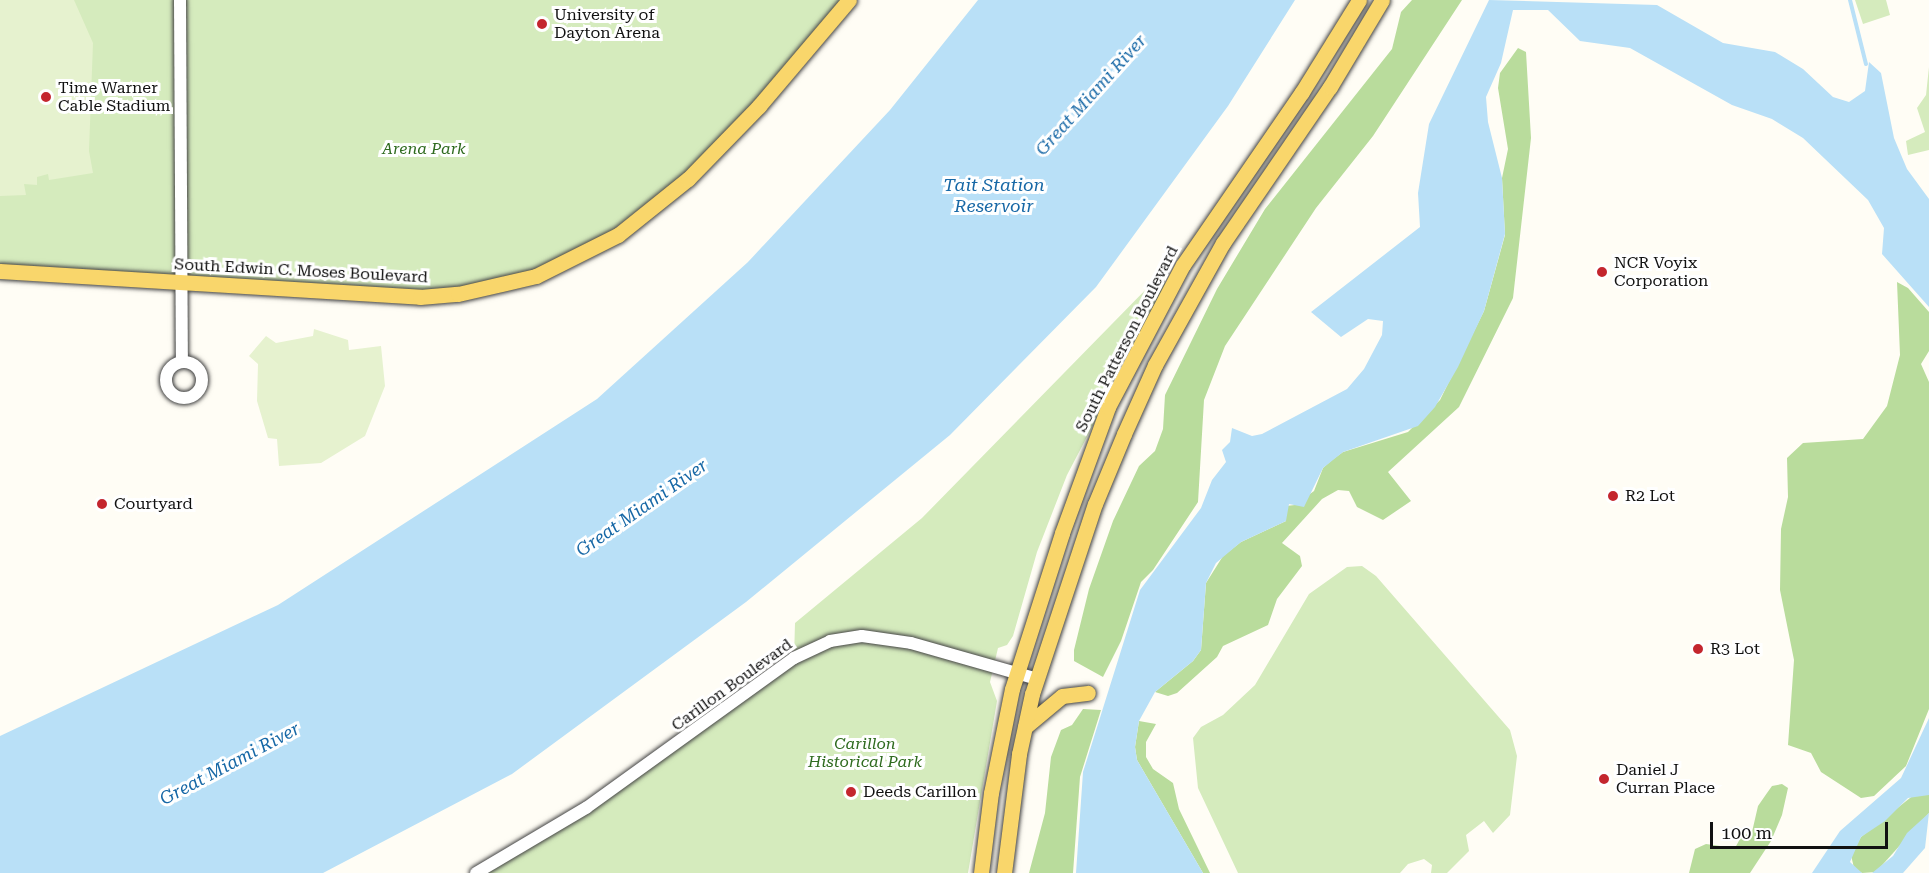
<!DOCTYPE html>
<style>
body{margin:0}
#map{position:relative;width:1929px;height:873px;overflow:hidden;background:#fffdf5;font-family:"Roboto Serif",serif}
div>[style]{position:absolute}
.green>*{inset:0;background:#d5ebbd}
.forest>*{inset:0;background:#b9dc9c}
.pitch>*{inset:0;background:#e6f2cf}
.water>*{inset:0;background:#b9e0f7}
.stream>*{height:4px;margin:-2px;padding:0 2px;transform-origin:2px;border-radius:2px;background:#b9e0f7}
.roads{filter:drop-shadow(0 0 2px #444) drop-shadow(0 0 2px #444)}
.minor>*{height:12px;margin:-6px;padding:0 6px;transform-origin:6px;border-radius:6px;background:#fff}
.minor>.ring{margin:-6px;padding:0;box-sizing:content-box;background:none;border:12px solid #fff;border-radius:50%}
.major>*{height:15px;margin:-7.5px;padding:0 7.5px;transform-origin:7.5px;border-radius:7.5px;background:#f9d66b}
.dots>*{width:16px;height:16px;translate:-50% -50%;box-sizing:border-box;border:3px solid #fff;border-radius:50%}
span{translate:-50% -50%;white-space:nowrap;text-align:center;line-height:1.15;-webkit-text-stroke:6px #fff;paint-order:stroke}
.poi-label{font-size:16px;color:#111}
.left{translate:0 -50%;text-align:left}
.park-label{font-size:16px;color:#2f6b1f;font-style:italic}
.street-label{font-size:16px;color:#111}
.water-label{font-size:18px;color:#1768a6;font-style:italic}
.scale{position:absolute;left:1710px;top:822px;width:178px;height:27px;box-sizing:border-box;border:3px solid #111;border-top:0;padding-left:8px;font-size:18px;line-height:21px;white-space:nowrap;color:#111;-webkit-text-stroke:4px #fff;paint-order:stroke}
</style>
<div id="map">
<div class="green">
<i style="clip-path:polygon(0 0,849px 0,731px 136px,579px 257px,458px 294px,0 271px)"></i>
<i style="clip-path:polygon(1855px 0,1886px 0,1890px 15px,1863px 24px)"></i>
<i style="clip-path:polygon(1929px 67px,1929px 150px,1908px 155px,1906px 141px,1925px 132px,1917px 108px,1926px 95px)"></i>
<i style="clip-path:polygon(1157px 278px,1167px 284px,1067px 475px,1037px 552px,1013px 636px,1007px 645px,998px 648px,990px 682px,997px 701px,968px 873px,476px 873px,529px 843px,794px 658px,795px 623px,922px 518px)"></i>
<i style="clip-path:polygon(1362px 566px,1376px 576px,1510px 730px,1517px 756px,1510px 815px,1493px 833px,1484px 821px,1466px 835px,1469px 851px,1447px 873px,1431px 873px,1432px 865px,1424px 859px,1408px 864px,1400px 873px,1238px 873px,1198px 788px,1193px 738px,1201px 727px,1223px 715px,1255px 685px,1309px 594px,1347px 567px)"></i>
</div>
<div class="forest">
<i style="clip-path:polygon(1412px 0,1462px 0,1373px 136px,1316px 208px,1225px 346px,1204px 400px,1198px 502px,1153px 570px,1141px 582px,1121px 641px,1103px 677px,1074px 661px,1074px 650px,1089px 589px,1113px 521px,1139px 466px,1155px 451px,1163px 429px,1165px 395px,1217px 289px,1265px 209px,1392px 49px,1401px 12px)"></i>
<i style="clip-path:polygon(1518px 48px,1526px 52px,1531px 138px,1513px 298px,1459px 407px,1388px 472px,1411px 501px,1383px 520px,1357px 507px,1349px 491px,1338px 490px,1322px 499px,1282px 543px,1300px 556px,1302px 566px,1277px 599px,1268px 625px,1223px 646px,1217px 657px,1177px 693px,1168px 696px,1155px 692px,1193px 661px,1201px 650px,1206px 583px,1223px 556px,1241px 542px,1286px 521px,1286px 506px,1295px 505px,1314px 491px,1323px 468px,1332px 460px,1343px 452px,1408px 432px,1440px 400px,1484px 311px,1505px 235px,1502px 178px,1508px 149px,1498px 88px,1500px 73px)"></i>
<i style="clip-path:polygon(1897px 282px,1908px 288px,1929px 312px,1929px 351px,1921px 364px,1929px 382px,1929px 709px,1906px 766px,1874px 796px,1861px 798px,1821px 772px,1811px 753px,1788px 745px,1794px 660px,1780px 590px,1781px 529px,1788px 497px,1787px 458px,1803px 443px,1863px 439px,1887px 406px,1900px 355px)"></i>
<i style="clip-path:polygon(1083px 709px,1101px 710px,1080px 777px,1073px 873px,1029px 873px,1045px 813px,1051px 757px,1061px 730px,1072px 725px)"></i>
<i style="clip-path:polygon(1139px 721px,1156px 724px,1146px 742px,1146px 757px,1153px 769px,1173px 783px,1179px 809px,1210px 873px,1203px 873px,1137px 760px,1135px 747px)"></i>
<i style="clip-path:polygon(1782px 784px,1788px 788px,1782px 815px,1771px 841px,1750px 873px,1689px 873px,1695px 849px,1706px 844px,1735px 848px,1741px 837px,1752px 832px,1758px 806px,1767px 793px,1772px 786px)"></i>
<i style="clip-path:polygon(1915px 794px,1929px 795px,1929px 813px,1876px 872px,1862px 873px,1854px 868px,1851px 855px,1861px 837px)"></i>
</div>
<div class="pitch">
<i style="clip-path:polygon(0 0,74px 0,93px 43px,89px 151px,93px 173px,49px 180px,48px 174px,37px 177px,37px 185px,24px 184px,26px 195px,0 196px)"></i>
<i style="clip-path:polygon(314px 329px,348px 340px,349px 350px,381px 346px,385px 386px,365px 436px,321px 463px,279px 466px,277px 439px,268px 438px,257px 401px,258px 364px,249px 356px,266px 336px,276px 343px,313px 336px)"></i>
</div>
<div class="water">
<i style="clip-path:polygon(978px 0,1295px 0,1228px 106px,1096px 287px,950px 435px,746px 602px,512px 774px,323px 873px,0 873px,0 736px,278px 605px,597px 399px,748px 262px,890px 110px)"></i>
<i style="clip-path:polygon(1489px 0,1657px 5px,1723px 43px,1775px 52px,1803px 69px,1833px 97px,1849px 102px,1865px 91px,1869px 62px,1881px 73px,1894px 138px,1907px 169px,1929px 199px,1929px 307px,1882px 254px,1884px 228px,1868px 200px,1803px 138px,1772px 119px,1732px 105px,1630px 48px,1580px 41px,1548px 10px,1513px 10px,1501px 63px,1486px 97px,1488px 122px,1502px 178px,1505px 234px,1484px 311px,1458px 367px,1435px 407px,1418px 426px,1343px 452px,1323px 468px,1304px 507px,1289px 504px,1286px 521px,1241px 542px,1216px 563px,1206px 583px,1201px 650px,1193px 661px,1155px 692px,1139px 721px,1135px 747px,1137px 760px,1203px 873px,1076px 873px,1083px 772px,1140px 590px,1201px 508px,1212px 480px,1226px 462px,1222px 450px,1230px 442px,1232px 428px,1252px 436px,1262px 434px,1347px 389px,1364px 369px,1382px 335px,1383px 321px,1368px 319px,1341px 337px,1311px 312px,1420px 227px,1418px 193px,1429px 124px)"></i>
<i style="clip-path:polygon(1929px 718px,1929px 795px,1908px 798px,1885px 821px,1861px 837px,1850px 862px,1862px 873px,1812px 873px,1840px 831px,1901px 778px)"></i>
<i style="clip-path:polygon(1929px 813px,1925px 848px,1903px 873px,1872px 873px,1893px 856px,1907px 833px)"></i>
</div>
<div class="stream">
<i style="left:1850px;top:0;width:66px;rotate:76deg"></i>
</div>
<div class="roads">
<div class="minor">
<i style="left:180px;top:0;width:361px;rotate:89.7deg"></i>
<i class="ring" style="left:166px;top:362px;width:24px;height:24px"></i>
<i style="left:476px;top:873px;width:128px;rotate:-30.6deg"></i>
<i style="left:586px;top:808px;width:256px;rotate:-35.8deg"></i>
<i style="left:794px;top:658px;width:40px;rotate:-25deg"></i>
<i style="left:830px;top:641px;width:32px;rotate:-9deg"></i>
<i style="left:862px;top:636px;width:49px;rotate:8.1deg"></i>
<i style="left:911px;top:643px;width:131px;rotate:15.9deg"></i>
</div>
<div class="major">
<i style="left:0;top:271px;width:421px;rotate:3.5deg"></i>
<i style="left:420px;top:297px;width:38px;rotate:-5deg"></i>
<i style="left:458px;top:294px;width:80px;rotate:-13deg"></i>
<i style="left:536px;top:276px;width:92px;rotate:-26.6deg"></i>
<i style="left:618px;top:235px;width:90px;rotate:-38.7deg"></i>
<i style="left:688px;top:179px;width:102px;rotate:-45.8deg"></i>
<i style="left:759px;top:106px;width:139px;rotate:-49.7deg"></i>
<i style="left:1025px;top:727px;width:48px;rotate:-40deg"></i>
<i style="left:1062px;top:696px;width:26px;rotate:-7deg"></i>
<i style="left:981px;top:873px;width:81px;rotate:-82.9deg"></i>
<i style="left:991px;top:793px;width:106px;rotate:-78.6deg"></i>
<i style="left:1012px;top:689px;width:164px;rotate:-72.2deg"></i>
<i style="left:1062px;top:533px;width:134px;rotate:-69.9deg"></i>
<i style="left:1108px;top:407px;width:161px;rotate:-62.2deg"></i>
<i style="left:1183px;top:265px;width:210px;rotate:-55.5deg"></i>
<i style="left:1302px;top:92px;width:108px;rotate:-58.2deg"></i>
<i style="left:1004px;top:873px;width:120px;rotate:-82.8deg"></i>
<i style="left:1019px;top:754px;width:61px;rotate:-77.8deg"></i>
<i style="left:1032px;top:694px;width:200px;rotate:-71.7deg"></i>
<i style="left:1095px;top:504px;width:76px;rotate:-67.5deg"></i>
<i style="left:1124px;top:434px;width:76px;rotate:-65.8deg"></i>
<i style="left:1155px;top:365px;width:140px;rotate:-60.9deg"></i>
<i style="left:1223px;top:243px;width:189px;rotate:-55.6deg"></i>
<i style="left:1330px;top:87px;width:101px;rotate:-59.1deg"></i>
</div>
</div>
<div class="dots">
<i style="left:542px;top:24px;background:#c4262e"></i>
<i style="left:46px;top:97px;background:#c4262e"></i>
<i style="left:1602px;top:272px;background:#c4262e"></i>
<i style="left:1613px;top:496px;background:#c4262e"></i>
<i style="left:102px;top:504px;background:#c4262e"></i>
<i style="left:1698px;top:649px;background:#c4262e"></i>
<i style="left:1604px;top:779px;background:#c4262e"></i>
<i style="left:851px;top:792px;background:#c4262e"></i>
</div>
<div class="poi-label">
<span class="left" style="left:554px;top:24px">University of<br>Dayton Arena</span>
<span class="left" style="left:58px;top:97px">Time Warner<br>Cable Stadium</span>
<span class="left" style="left:1614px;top:272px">NCR Voyix<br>Corporation</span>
<span class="left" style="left:1625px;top:496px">R2 Lot</span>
<span class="left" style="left:114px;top:504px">Courtyard</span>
<span class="left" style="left:1710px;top:649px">R3 Lot</span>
<span class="left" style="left:1616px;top:779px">Daniel J<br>Curran Place</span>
<span class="left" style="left:863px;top:792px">Deeds Carillon</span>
</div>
<div class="park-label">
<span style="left:424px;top:149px">Arena Park</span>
<span style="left:865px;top:753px">Carillon<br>Historical Park</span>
</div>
<div class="street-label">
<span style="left:301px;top:271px;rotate:3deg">South Edwin C. Moses Boulevard</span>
<span style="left:1127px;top:339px;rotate:-63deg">South Patterson Boulevard</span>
<span style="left:732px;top:685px;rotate:-36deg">Carillon Boulevard</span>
</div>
<div class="water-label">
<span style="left:1091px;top:95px;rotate:-48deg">Great Miami River</span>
<span style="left:994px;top:196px">Tait Station<br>Reservoir</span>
<span style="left:642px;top:508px;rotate:-35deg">Great Miami River</span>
<span style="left:230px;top:764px;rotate:-28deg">Great Miami River</span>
</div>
<div class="scale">100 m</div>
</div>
